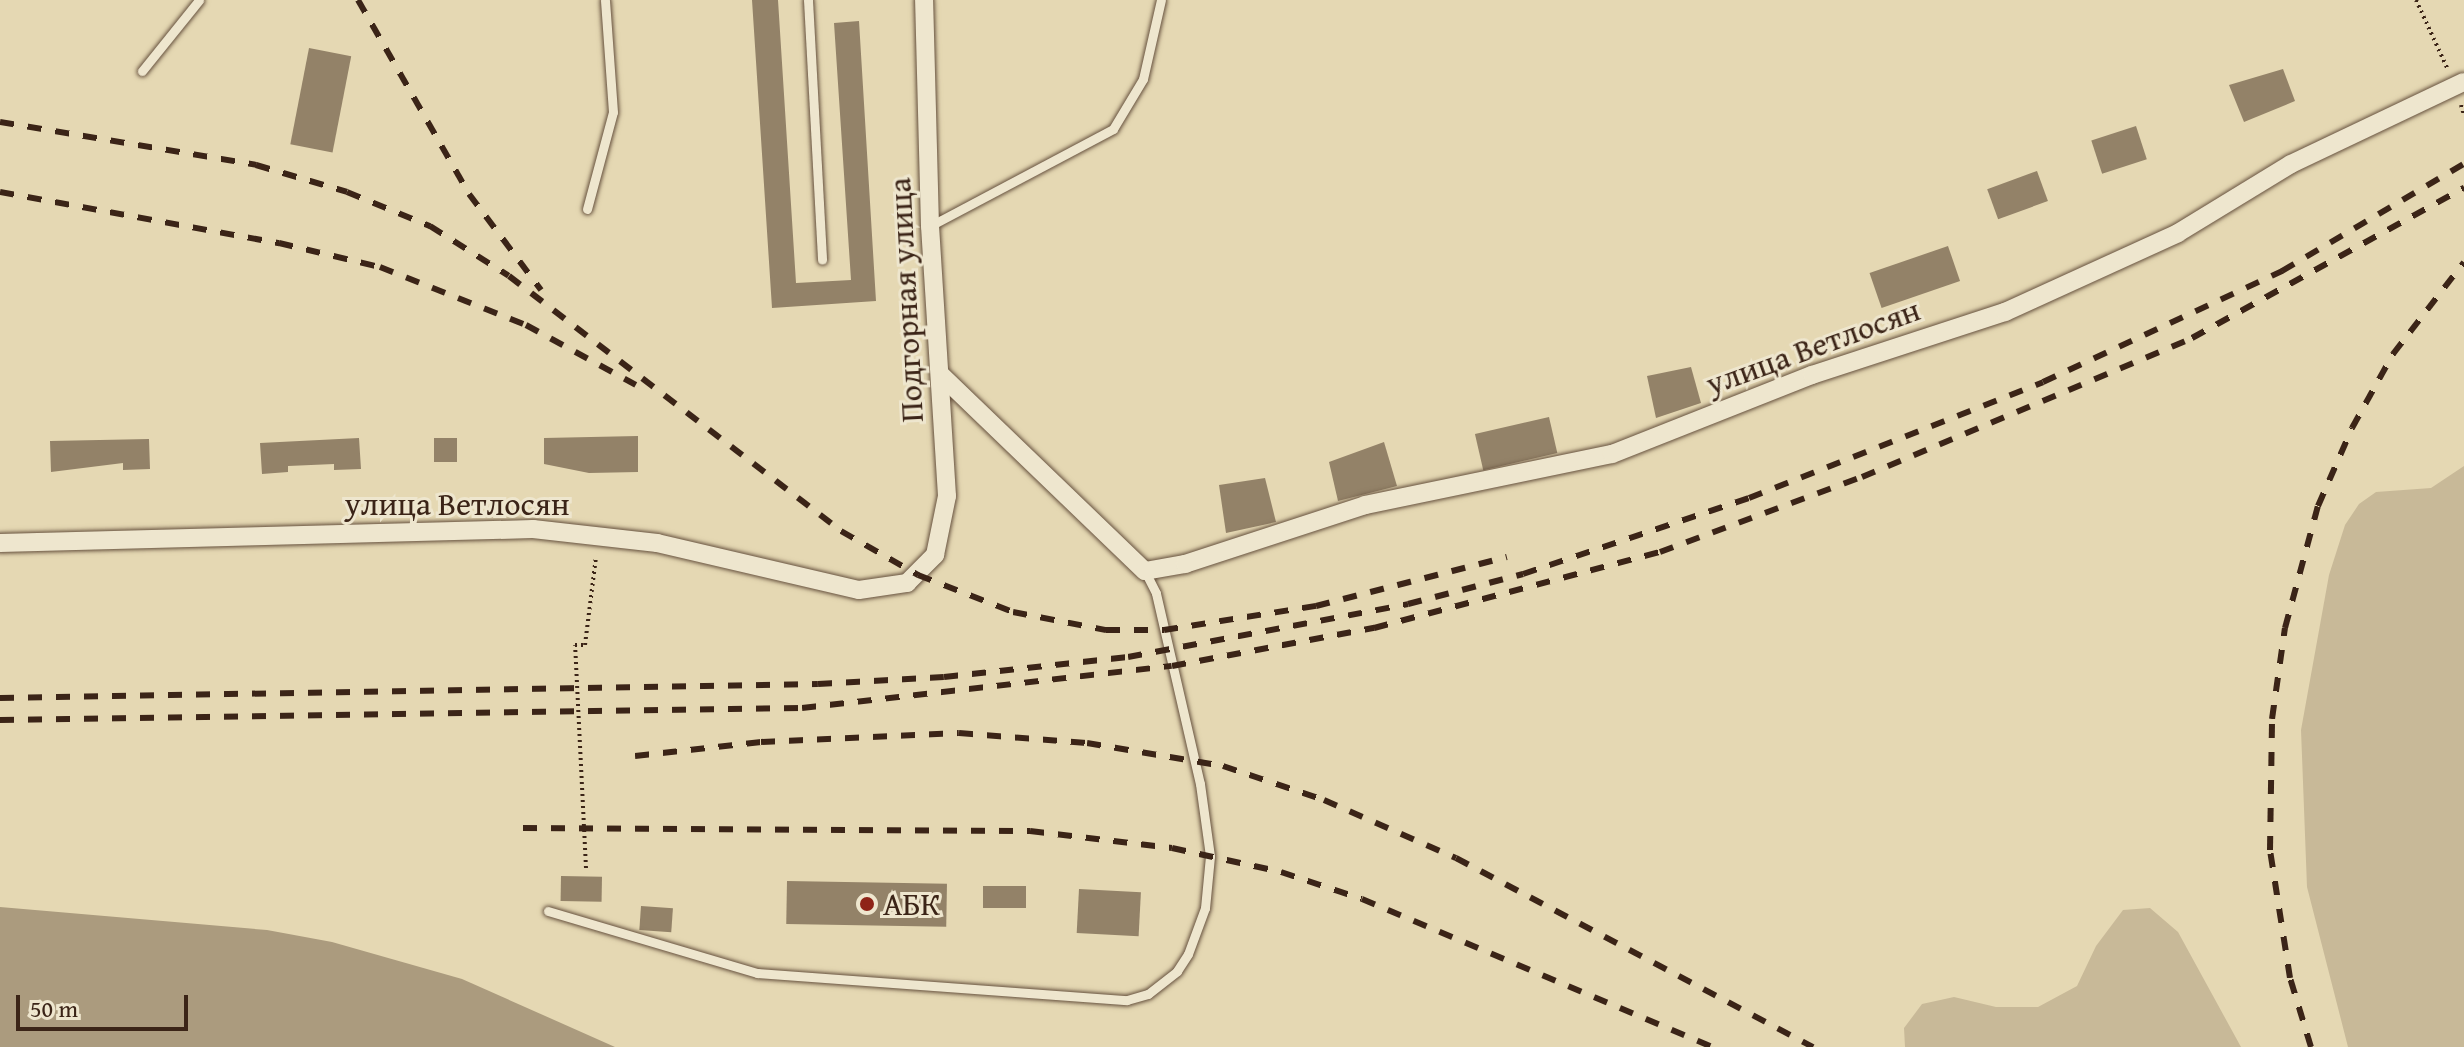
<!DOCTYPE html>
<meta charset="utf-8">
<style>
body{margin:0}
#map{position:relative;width:2464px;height:1047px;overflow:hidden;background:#e5d8b3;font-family:"Gentium Book Plus",serif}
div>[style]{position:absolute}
.green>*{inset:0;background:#c8b998}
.water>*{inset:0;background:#ab9b7e}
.building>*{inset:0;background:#938268;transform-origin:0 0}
.path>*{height:4px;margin-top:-2px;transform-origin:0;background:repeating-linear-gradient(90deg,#3b2417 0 2px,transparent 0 6px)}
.roads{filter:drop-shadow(0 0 2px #66513e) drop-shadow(0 0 2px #66513e)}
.lane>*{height:9px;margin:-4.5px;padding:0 4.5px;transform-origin:4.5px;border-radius:4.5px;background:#eee6ce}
.street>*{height:18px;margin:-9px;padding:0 9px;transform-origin:9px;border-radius:9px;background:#eee6ce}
.rail>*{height:6px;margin-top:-3px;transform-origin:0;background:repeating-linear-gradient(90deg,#3b2417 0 14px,transparent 0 28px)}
.dots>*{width:22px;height:22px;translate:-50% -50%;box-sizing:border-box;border:4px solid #eee6ce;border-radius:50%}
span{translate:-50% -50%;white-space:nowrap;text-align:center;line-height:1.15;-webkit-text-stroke:6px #eee6ce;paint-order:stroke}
.street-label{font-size:32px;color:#3b2417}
.poi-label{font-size:32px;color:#3b2417}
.left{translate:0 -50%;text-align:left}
.scale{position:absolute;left:16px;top:995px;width:172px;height:36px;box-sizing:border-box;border:4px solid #3b2417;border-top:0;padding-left:10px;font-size:24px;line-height:28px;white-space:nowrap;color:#3b2417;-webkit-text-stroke:6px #eee6ce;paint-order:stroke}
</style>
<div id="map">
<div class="green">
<i style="clip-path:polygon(2464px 466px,2464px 1047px,2348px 1047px,2307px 887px,2301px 730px,2329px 575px,2345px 525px,2359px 504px,2376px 492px,2431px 488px)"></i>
<i style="clip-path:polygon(2150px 908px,2178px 932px,2241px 1047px,1905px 1047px,1904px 1028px,1922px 1004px,1954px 997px,1996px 1007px,2038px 1007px,2077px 986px,2096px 946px,2123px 910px)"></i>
</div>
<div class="water">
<i style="clip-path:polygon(0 907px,267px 930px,332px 942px,462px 979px,615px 1047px,0 1047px)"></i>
</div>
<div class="building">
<i style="clip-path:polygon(752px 0,778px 0,796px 283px,851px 280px,834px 23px,859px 21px,876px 301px,772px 308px)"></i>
<i style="left:309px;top:48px;width:43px;height:98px;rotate:11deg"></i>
<i style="clip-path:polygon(2283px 69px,2295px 101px,2244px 122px,2229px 85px)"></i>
<i style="left:2136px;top:126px;width:35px;height:47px;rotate:72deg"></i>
<i style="left:2037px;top:171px;width:32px;height:53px;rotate:70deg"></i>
<i style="left:1948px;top:246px;width:37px;height:83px;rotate:71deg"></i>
<i style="clip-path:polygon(1691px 367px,1701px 403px,1656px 418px,1647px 376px)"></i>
<i style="left:1549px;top:417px;width:37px;height:76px;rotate:77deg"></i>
<i style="clip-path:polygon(638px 436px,638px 472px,589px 473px,544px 464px,544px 438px)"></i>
<i style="clip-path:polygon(359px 438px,361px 469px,334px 470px,334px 464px,288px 466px,288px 472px,262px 474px,260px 443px)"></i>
<i style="left:434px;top:438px;width:23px;height:24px"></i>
<i style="clip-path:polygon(149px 439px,150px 469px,123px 470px,123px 463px,51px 472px,50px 441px)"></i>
<i style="clip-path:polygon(1384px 442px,1397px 486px,1338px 501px,1329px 462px)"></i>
<i style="clip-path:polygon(1265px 478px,1276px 522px,1226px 533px,1219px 485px)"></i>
<i style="left:561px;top:876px;width:41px;height:25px;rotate:1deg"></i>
<i style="left:787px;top:881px;width:160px;height:43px;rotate:1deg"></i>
<i style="left:983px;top:886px;width:43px;height:22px"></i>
<i style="left:1079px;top:889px;width:62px;height:44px;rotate:3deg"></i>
<i style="left:641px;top:906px;width:32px;height:24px;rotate:4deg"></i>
</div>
<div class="path">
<i style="left:2416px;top:0;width:77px;rotate:65.4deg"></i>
<i style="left:2461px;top:105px;width:10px;rotate:73deg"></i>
<i style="left:586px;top:868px;width:223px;rotate:-92.8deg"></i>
<i style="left:575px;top:645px;width:10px"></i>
<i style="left:585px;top:645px;width:89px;rotate:-82.9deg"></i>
</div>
<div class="roads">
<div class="lane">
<i style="left:808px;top:0;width:260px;rotate:86.9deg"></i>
<i style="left:142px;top:71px;width:91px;rotate:-51.2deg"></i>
<i style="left:587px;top:209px;width:100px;rotate:-75deg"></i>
<i style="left:613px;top:112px;width:112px;rotate:-94.1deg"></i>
<i style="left:930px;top:226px;width:207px;rotate:-27.9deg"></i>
<i style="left:1113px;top:129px;width:58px;rotate:-59deg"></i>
<i style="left:1143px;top:79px;width:81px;rotate:-77.2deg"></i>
<i style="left:548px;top:911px;width:218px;rotate:16.5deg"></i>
<i style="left:757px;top:973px;width:371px;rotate:4.2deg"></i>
<i style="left:1127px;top:1000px;width:22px;rotate:-16deg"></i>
<i style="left:1148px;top:994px;width:37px;rotate:-38deg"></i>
<i style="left:1177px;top:971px;width:20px;rotate:-57deg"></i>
<i style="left:1188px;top:954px;width:49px;rotate:-69.7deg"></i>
<i style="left:1205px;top:908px;width:52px;rotate:-84.5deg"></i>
<i style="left:1210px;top:856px;width:73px;rotate:-97.9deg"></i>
<i style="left:1200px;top:784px;width:196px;rotate:-103deg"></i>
<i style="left:1156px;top:593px;width:25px;rotate:-117deg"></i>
</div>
<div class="street">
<i style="left:940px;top:374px;width:284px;rotate:43.9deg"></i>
<i style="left:1145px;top:571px;width:41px;rotate:-9.9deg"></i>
<i style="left:1185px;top:564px;width:189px;rotate:-18.1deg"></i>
<i style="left:1365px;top:505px;width:252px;rotate:-11.7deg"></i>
<i style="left:1612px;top:454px;width:215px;rotate:-21.6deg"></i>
<i style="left:1812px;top:375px;width:203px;rotate:-18.1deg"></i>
<i style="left:2005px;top:312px;width:190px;rotate:-24.5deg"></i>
<i style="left:2178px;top:233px;width:132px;rotate:-31.4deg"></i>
<i style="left:2291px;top:164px;width:191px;rotate:-25.4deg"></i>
<i style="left:0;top:543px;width:533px;rotate:-1.5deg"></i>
<i style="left:533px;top:529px;width:125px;rotate:6.4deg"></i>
<i style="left:657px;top:543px;width:207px;rotate:13.1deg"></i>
<i style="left:859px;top:590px;width:49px;rotate:-8.3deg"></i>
<i style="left:907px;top:583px;width:40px;rotate:-45deg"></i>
<i style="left:935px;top:555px;width:60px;rotate:-78.5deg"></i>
<i style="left:947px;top:496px;width:271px;rotate:-93.6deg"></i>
<i style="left:930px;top:226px;width:226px;rotate:-91.5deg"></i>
</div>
</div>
<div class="rail">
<i style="left:358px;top:0;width:224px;rotate:60.2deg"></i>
<i style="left:469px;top:194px;width:120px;rotate:53.1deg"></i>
<i style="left:0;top:122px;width:260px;rotate:9.5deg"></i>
<i style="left:256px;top:165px;width:95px;rotate:16.5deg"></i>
<i style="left:347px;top:192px;width:90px;rotate:22.3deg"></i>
<i style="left:430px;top:226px;width:93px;rotate:32.3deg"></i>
<i style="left:509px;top:276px;width:419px;rotate:37.5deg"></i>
<i style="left:841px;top:531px;width:89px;rotate:29.7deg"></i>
<i style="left:918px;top:575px;width:102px;rotate:21.3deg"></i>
<i style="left:1013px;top:612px;width:95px;rotate:11deg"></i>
<i style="left:1106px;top:630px;width:58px"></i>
<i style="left:1164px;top:630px;width:154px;rotate:-9deg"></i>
<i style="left:1316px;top:606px;width:197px;rotate:-14.4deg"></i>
<i style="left:0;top:192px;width:284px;rotate:10.4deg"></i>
<i style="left:279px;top:243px;width:104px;rotate:13.4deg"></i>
<i style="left:380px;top:267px;width:157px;rotate:21.7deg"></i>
<i style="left:526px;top:325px;width:125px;rotate:28.6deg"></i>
<i style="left:0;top:698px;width:818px;rotate:-0.98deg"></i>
<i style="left:818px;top:684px;width:126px;rotate:-3.2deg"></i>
<i style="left:944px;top:677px;width:185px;rotate:-6.2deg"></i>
<i style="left:1128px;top:657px;width:285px;rotate:-10.7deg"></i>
<i style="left:1408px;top:604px;width:119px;rotate:-14.6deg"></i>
<i style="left:1523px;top:574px;width:238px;rotate:-18.6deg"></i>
<i style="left:1749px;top:498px;width:316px;rotate:-21.5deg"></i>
<i style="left:2043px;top:382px;width:264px;rotate:-24.9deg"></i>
<i style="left:2282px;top:271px;width:211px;rotate:-30.5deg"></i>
<i style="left:0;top:720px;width:802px;rotate:-0.86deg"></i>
<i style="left:802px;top:708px;width:372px;rotate:-6.5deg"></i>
<i style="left:1172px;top:666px;width:206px;rotate:-10.7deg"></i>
<i style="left:1374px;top:628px;width:296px;rotate:-14.9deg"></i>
<i style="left:1660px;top:552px;width:215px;rotate:-20.4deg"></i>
<i style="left:1862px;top:477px;width:358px;rotate:-22.8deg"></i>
<i style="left:2192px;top:338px;width:311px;rotate:-28.9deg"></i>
<i style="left:635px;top:756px;width:127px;rotate:-6.3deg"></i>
<i style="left:761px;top:742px;width:198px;rotate:-2.6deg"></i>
<i style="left:959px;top:733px;width:128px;rotate:4.5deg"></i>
<i style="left:1087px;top:743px;width:138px;rotate:9.6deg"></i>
<i style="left:1223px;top:766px;width:107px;rotate:18.6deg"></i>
<i style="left:1324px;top:800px;width:144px;rotate:23.7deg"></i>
<i style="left:1456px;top:858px;width:404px;rotate:27.9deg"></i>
<i style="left:523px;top:828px;width:507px;rotate:0.34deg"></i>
<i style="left:1030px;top:831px;width:143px;rotate:6.8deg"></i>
<i style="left:1172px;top:848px;width:112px;rotate:12.4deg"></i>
<i style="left:1281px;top:872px;width:85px;rotate:18.4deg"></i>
<i style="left:1362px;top:899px;width:381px;rotate:22.9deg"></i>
<i style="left:2311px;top:1047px;width:72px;rotate:-106.9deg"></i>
<i style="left:2290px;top:978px;width:130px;rotate:-98.9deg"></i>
<i style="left:2270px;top:850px;width:131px;rotate:-89.1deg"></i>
<i style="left:2272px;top:719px;width:92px;rotate:-81.9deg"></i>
<i style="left:2285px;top:628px;width:126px;rotate:-74.9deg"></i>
<i style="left:2318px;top:506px;width:85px;rotate:-66.4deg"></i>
<i style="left:2352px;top:428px;width:85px;rotate:-61deg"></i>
<i style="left:2393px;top:354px;width:116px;rotate:-52.3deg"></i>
</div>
<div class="dots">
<i style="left:867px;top:904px;background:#8f2418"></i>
</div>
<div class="street-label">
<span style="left:906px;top:300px;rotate:-93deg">Подгорная улица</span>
<span style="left:1813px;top:347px;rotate:-20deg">улица Ветлосян</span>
<span style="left:457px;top:504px">улица Ветлосян</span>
</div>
<div class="poi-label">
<span class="left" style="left:883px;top:904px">АБК</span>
</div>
<div class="scale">50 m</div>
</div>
